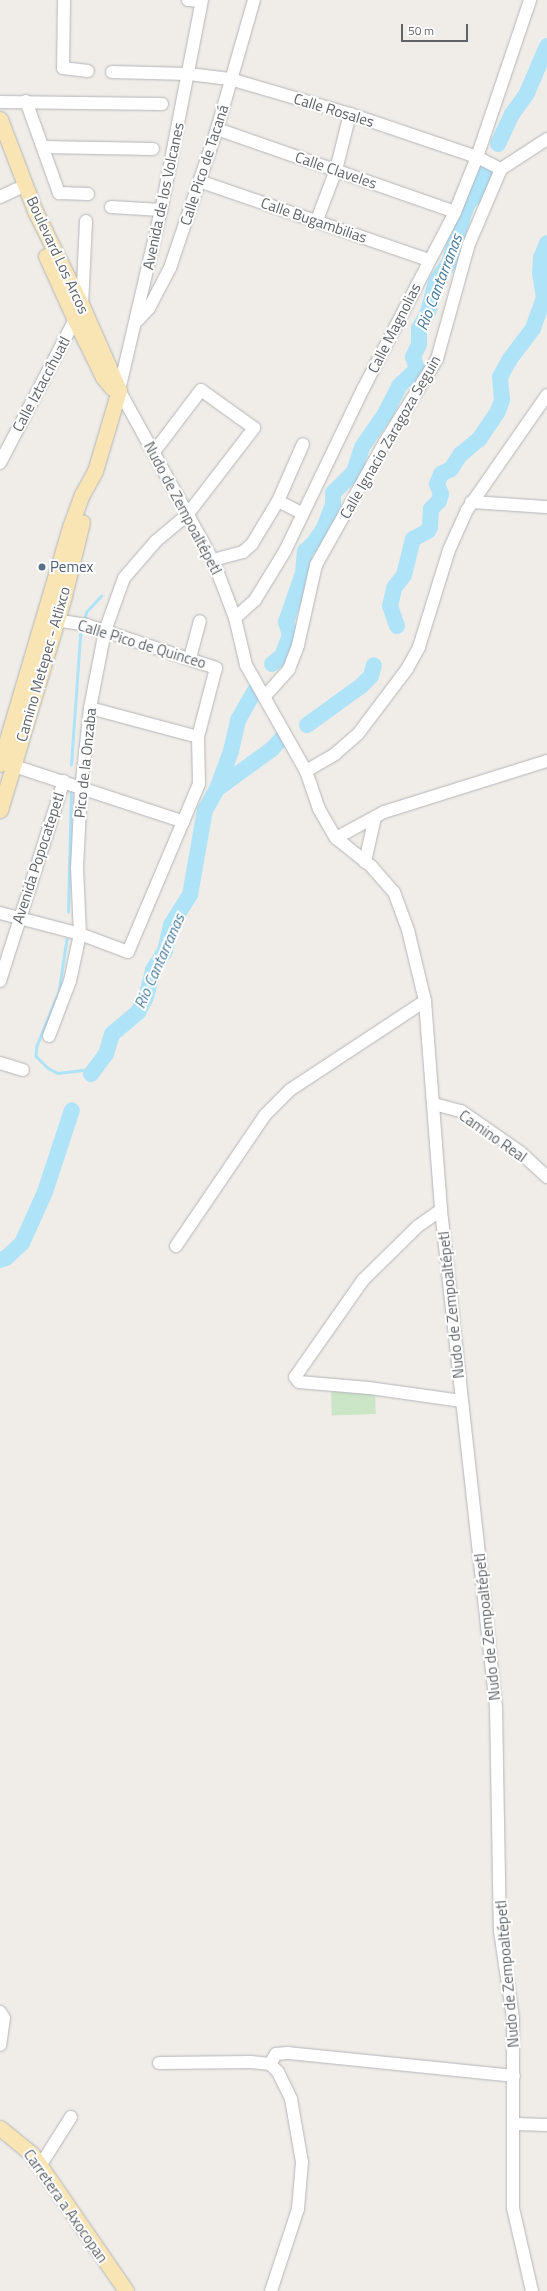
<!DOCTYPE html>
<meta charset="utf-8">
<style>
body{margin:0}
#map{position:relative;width:547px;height:2291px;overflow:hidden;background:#f0ede8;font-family:"Titillium Web",sans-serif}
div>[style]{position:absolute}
.green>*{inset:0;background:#cbe5c7;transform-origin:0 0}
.stream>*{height:2.5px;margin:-1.25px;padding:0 1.25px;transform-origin:1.25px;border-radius:1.25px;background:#afe3f8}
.river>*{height:16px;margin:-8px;padding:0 8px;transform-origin:8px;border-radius:8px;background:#afe3f8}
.roads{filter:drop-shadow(0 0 1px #b3b5b9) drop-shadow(0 0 1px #b3b5b9)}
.minor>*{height:12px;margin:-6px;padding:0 6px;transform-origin:6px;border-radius:6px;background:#fff}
.major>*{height:15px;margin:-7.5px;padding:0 7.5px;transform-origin:7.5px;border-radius:7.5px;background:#f9e4b4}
.dots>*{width:11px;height:11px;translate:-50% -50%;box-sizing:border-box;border:2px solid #fff;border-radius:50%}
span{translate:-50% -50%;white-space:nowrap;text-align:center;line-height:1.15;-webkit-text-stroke:4px #fff;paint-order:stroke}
.street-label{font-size:15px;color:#5f6367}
.service-label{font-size:15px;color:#4e5e75}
.left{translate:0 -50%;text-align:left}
.water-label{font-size:16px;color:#467a99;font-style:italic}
.scale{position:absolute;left:401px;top:24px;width:67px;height:18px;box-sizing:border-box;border:2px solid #5f6367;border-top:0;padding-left:5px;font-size:12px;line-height:14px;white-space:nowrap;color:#5f6367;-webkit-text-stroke:3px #fff;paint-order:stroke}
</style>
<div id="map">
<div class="green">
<i style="left:375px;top:1390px;width:24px;height:44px;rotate:88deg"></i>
</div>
<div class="stream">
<i style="left:84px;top:621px;width:9px;rotate:-77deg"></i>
<i style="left:86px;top:612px;width:22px;rotate:-47deg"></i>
<i style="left:71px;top:765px;width:130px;rotate:-86deg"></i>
<i style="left:80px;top:635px;width:8px;rotate:-67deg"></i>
<i style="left:68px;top:912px;width:119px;rotate:-88.6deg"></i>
<i style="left:67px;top:939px;width:54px;rotate:98.6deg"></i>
<i style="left:59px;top:992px;width:58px;rotate:112.2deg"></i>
<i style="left:37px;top:1046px;width:10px;rotate:96deg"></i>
<i style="left:36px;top:1056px;width:17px;rotate:45deg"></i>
<i style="left:48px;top:1068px;width:11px;rotate:27deg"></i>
<i style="left:58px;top:1073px;width:24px;rotate:-7deg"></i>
<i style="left:82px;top:1070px;width:10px;rotate:24deg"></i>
</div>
<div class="river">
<i style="left:498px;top:144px;width:33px;rotate:-65deg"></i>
<i style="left:512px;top:114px;width:26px;rotate:-54deg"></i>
<i style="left:527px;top:93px;width:51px;rotate:-66.9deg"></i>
<i style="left:397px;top:626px;width:21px;rotate:-109deg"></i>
<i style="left:390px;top:606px;width:18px;rotate:-77deg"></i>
<i style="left:394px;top:588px;width:16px;rotate:-52deg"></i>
<i style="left:404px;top:575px;width:37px;rotate:-76deg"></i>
<i style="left:413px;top:539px;width:17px;rotate:-28deg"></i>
<i style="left:428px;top:531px;width:4px;rotate:-63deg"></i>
<i style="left:430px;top:527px;width:18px;rotate:-87deg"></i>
<i style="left:431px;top:509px;width:11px;rotate:-45deg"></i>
<i style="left:439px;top:501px;width:7px;rotate:-74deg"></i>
<i style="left:441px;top:494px;width:11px;rotate:-112deg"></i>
<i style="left:437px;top:484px;width:11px;rotate:-68deg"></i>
<i style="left:441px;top:474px;width:11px;rotate:-27deg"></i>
<i style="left:451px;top:469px;width:17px;rotate:-57deg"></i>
<i style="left:460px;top:455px;width:26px;rotate:-40deg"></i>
<i style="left:480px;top:438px;width:32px;rotate:-56deg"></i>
<i style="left:498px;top:411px;width:12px;rotate:-70deg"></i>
<i style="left:502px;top:400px;width:23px;rotate:-95deg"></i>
<i style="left:500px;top:377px;width:21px;rotate:-61deg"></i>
<i style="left:510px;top:359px;width:39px;rotate:-53deg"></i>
<i style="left:533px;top:328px;width:32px;rotate:-70deg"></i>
<i style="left:544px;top:298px;width:26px;rotate:-99deg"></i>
<i style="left:540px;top:272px;width:14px;rotate:-86deg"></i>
<i style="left:541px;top:258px;width:16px;rotate:-68deg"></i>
<i style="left:272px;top:664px;width:13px;rotate:-39deg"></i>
<i style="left:282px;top:656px;width:22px;rotate:-69deg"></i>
<i style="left:290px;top:635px;width:14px;rotate:-107deg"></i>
<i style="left:286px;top:622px;width:52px;rotate:-70.9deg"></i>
<i style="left:303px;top:573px;width:22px;rotate:-85deg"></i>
<i style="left:305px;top:551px;width:11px;rotate:-41deg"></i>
<i style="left:313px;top:544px;width:19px;rotate:-55deg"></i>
<i style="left:324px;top:528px;width:25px;rotate:-69deg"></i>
<i style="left:333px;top:505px;width:12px;rotate:-90deg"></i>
<i style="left:333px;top:493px;width:30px;rotate:-45deg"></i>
<i style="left:354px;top:472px;width:26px;rotate:-72deg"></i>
<i style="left:362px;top:447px;width:40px;rotate:-55.1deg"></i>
<i style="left:385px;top:414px;width:31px;rotate:-63deg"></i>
<i style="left:399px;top:386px;width:25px;rotate:-43deg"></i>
<i style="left:417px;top:369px;width:13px;rotate:-108deg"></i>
<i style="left:413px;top:357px;width:14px;rotate:-65deg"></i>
<i style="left:419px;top:344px;width:15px;rotate:-90deg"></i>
<i style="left:419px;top:329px;width:19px;rotate:-62deg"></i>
<i style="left:428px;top:312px;width:31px;rotate:-75deg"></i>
<i style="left:436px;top:282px;width:23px;rotate:-56deg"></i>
<i style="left:449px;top:263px;width:52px;rotate:-73.3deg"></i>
<i style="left:464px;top:213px;width:11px;rotate:-68deg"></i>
<i style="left:468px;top:203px;width:16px;rotate:-47deg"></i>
<i style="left:479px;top:191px;width:23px;rotate:-72deg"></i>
<i style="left:307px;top:725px;width:67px;rotate:-35.8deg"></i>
<i style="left:361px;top:686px;width:14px;rotate:-45deg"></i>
<i style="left:371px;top:676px;width:11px;rotate:-75deg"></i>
<i style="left:217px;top:789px;width:40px;rotate:-69.8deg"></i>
<i style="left:231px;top:751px;width:32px;rotate:-77deg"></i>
<i style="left:238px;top:720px;width:34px;rotate:-60deg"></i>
<i style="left:91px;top:1074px;width:25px;rotate:-53deg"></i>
<i style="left:106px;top:1054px;width:21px;rotate:-73deg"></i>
<i style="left:112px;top:1034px;width:34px;rotate:-40deg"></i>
<i style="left:138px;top:1012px;width:17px;rotate:-62deg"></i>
<i style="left:146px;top:997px;width:28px;rotate:-75deg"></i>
<i style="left:153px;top:970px;width:22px;rotate:-58deg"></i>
<i style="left:165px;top:951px;width:27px;rotate:-77deg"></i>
<i style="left:171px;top:925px;width:36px;rotate:-58deg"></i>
<i style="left:190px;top:895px;width:86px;rotate:-80deg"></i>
<i style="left:205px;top:810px;width:24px;rotate:-60deg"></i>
<i style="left:217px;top:789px;width:68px;rotate:-36deg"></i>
<i style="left:272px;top:749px;width:15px;rotate:-48deg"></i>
<i style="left:0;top:1260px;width:6px;rotate:-18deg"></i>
<i style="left:6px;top:1258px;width:22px;rotate:-43deg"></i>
<i style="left:22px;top:1243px;width:56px;rotate:-65.7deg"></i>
<i style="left:45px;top:1192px;width:86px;rotate:-71.8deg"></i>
</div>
<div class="roads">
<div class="minor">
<i style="left:64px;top:0;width:68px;rotate:90.8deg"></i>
<i style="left:63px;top:68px;width:25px;rotate:7deg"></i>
<i style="left:188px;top:0;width:13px;rotate:4deg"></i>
<i style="left:202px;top:0;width:214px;rotate:101deg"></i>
<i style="left:161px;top:210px;width:185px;rotate:103.1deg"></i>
<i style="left:119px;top:390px;width:194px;rotate:61.1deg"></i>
<i style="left:213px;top:560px;width:62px;rotate:69.2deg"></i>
<i style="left:235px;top:618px;width:48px;rotate:76.8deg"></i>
<i style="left:246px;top:665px;width:122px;rotate:60.5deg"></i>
<i style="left:306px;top:771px;width:40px;rotate:71.1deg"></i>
<i style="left:319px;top:809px;width:34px;rotate:60deg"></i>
<i style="left:336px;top:838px;width:45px;rotate:38.7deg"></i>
<i style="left:371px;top:866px;width:35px;rotate:49deg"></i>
<i style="left:394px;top:892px;width:40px;rotate:69.8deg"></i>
<i style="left:408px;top:930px;width:73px;rotate:76.5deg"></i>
<i style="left:425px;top:1001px;width:210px;rotate:85.6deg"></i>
<i style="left:441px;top:1210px;width:500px;rotate:83.69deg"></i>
<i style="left:496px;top:1707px;width:224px;rotate:89deg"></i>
<i style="left:500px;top:1931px;width:88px;rotate:81.5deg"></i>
<i style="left:513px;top:2018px;width:190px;rotate:90deg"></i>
<i style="left:513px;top:2208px;width:85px;rotate:77.1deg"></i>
<i style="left:112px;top:72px;width:77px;rotate:1.5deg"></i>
<i style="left:189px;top:74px;width:41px;rotate:7deg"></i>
<i style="left:230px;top:79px;width:125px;rotate:16.3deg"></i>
<i style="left:350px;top:114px;width:134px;rotate:18.7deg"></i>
<i style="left:477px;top:157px;width:27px;rotate:27deg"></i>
<i style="left:501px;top:169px;width:55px;rotate:-33.1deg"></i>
<i style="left:26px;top:101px;width:98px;rotate:70.3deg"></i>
<i style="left:59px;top:193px;width:29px;rotate:2deg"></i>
<i style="left:0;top:102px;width:162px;rotate:0.7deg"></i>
<i style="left:217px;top:129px;width:252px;rotate:19.2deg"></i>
<i style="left:43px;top:147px;width:110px;rotate:1deg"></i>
<i style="left:199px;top:181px;width:242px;rotate:19deg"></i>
<i style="left:0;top:197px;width:19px;rotate:-25deg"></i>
<i style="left:111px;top:207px;width:50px;rotate:3.4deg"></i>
<i style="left:317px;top:220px;width:53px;rotate:-69.2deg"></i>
<i style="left:336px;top:170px;width:58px;rotate:-76deg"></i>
<i style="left:137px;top:321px;width:18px;rotate:-47deg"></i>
<i style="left:149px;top:308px;width:45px;rotate:-62.3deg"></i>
<i style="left:170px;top:268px;width:147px;rotate:-71.3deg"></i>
<i style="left:217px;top:129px;width:134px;rotate:-74deg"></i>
<i style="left:0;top:463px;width:177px;rotate:-62.4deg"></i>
<i style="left:82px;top:306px;width:85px;rotate:-87.3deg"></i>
<i style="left:278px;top:501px;width:27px;rotate:27deg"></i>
<i style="left:471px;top:502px;width:76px;rotate:3.8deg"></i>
<i style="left:213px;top:560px;width:31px;rotate:-15deg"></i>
<i style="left:243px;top:552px;width:12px;rotate:-42deg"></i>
<i style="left:252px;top:544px;width:50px;rotate:-58.8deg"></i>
<i style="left:278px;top:501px;width:62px;rotate:-66.3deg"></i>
<i style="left:235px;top:618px;width:27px;rotate:-42deg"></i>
<i style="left:255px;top:600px;width:57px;rotate:-58.5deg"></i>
<i style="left:285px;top:551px;width:180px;rotate:-64.3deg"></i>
<i style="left:363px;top:389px;width:199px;rotate:-62.5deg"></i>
<i style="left:455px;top:212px;width:59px;rotate:-68.2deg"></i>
<i style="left:477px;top:157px;width:166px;rotate:-71.3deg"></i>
<i style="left:190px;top:658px;width:38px;rotate:-75deg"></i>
<i style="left:265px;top:696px;width:36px;rotate:-48deg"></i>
<i style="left:289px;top:669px;width:26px;rotate:-69deg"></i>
<i style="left:298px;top:645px;width:82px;rotate:-77.3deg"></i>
<i style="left:316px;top:565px;width:141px;rotate:-60.7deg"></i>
<i style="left:385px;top:442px;width:98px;rotate:-57.9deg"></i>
<i style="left:437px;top:359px;width:119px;rotate:-74.5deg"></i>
<i style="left:469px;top:244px;width:82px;rotate:-66.9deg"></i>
<i style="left:90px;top:708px;width:112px;rotate:15deg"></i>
<i style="left:5px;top:763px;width:188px;rotate:18.2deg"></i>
<i style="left:306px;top:771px;width:34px;rotate:-30deg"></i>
<i style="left:335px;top:754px;width:30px;rotate:-41deg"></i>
<i style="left:358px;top:734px;width:81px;rotate:-53deg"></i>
<i style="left:407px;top:669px;width:25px;rotate:-61deg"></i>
<i style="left:419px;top:647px;width:102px;rotate:-72.8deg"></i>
<i style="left:449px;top:550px;width:44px;rotate:-65.8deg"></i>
<i style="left:467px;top:510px;width:140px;rotate:-55.2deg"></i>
<i style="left:336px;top:838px;width:55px;rotate:-28.4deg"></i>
<i style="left:384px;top:812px;width:171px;rotate:-17.4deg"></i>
<i style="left:365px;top:862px;width:46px;rotate:-77.5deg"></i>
<i style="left:0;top:913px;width:83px;rotate:14.7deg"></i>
<i style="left:80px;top:934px;width:51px;rotate:20.6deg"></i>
<i style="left:128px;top:952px;width:182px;rotate:-67.1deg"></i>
<i style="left:199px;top:784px;width:47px;rotate:-91.2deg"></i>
<i style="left:198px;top:737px;width:71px;rotate:-75.4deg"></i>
<i style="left:216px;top:668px;width:136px;rotate:-161.6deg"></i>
<i style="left:87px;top:625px;width:38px;rotate:-171deg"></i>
<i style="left:0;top:981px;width:210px;rotate:-72.3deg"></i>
<i style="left:49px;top:1036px;width:59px;rotate:-69.1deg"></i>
<i style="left:70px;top:981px;width:48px;rotate:-78deg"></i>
<i style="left:80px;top:934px;width:66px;rotate:-92.6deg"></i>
<i style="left:77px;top:868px;width:78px;rotate:-87.1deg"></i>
<i style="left:81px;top:790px;width:82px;rotate:-83.7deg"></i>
<i style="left:90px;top:708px;width:78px;rotate:-79deg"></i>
<i style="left:105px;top:631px;width:56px;rotate:-70.3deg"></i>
<i style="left:124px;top:578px;width:49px;rotate:-49.1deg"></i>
<i style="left:156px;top:541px;width:40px;rotate:-40deg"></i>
<i style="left:187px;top:515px;width:110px;rotate:-52.4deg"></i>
<i style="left:254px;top:428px;width:65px;rotate:-144.4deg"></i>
<i style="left:201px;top:390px;width:78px;rotate:127.2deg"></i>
<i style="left:0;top:1063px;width:24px;rotate:17deg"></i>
<i style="left:434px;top:1104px;width:28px;rotate:15deg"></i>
<i style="left:461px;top:1111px;width:72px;rotate:34.8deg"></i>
<i style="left:520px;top:1152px;width:37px;rotate:43deg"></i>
<i style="left:441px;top:1210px;width:29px;rotate:145deg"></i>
<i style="left:417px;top:1227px;width:76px;rotate:135.5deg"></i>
<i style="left:363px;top:1280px;width:118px;rotate:125deg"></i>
<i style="left:295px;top:1377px;width:6px;rotate:51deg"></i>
<i style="left:299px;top:1382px;width:70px;rotate:4.9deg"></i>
<i style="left:369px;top:1388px;width:93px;rotate:8deg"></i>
<i style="left:176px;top:1246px;width:158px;rotate:-55.8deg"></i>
<i style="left:265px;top:1115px;width:35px;rotate:-45deg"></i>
<i style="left:290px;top:1090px;width:162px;rotate:-33.4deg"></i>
<i style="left:0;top:2012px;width:7px;rotate:56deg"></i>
<i style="left:4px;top:2018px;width:27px;rotate:98deg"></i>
<i style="left:159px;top:2063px;width:92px;rotate:-0.6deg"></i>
<i style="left:251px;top:2062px;width:19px;rotate:6deg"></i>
<i style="left:270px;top:2064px;width:11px;rotate:45deg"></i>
<i style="left:278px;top:2072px;width:30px;rotate:64deg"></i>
<i style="left:291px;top:2099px;width:64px;rotate:80.1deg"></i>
<i style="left:302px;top:2162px;width:47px;rotate:94.9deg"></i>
<i style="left:298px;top:2209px;width:86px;rotate:108.2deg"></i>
<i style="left:270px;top:2064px;width:12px;rotate:-59deg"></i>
<i style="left:276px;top:2054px;width:12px;rotate:-5deg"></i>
<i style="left:288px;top:2053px;width:227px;rotate:5.8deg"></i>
<i style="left:515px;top:2124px;width:32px;rotate:2deg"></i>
<i style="left:40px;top:2166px;width:58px;rotate:-57.7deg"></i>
</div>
<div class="major">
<i style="left:0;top:119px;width:98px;rotate:69.2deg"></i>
<i style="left:35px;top:211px;width:106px;rotate:63.7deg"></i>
<i style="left:82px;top:306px;width:92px;rotate:66.2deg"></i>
<i style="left:119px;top:390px;width:84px;rotate:106.5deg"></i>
<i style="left:95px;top:471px;width:26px;rotate:119deg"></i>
<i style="left:82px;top:494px;width:35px;rotate:110deg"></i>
<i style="left:70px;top:527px;width:247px;rotate:106.5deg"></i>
<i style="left:46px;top:256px;width:70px;rotate:65.6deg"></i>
<i style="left:75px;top:320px;width:64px;rotate:63.8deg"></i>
<i style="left:103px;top:377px;width:14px;rotate:51deg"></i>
<i style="left:0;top:810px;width:223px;rotate:-73.3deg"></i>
<i style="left:64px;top:596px;width:76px;rotate:-76.3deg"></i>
<i style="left:0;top:2128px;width:41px;rotate:39.1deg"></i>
<i style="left:32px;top:2154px;width:166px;rotate:55.5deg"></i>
</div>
</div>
<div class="dots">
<i style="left:42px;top:567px;background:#5c6f8a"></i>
</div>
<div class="street-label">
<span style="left:334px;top:110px;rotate:17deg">Calle Rosales</span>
<span style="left:204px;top:165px;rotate:-72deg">Calle Pico de Tacaná</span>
<span style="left:336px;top:170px;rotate:19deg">Calle Claveles</span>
<span style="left:163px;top:196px;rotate:-78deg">Avenida de los Volcanes</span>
<span style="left:314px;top:220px;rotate:19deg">Calle Bugambilias</span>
<span style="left:58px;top:255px;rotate:65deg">Boulevard Los Arcos</span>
<span style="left:394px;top:328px;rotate:-63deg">Calle Magnolias</span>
<span style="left:41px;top:384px;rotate:-62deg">Calle Iztaccíhuatl</span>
<span style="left:390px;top:437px;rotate:-60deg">Calle Ignacio Zaragoza Seguin</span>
<span style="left:183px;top:508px;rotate:62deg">Nudo de Zempoaltépetl</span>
<span style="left:142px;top:644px;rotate:17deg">Calle Pico de Quinceo</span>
<span style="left:43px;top:664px;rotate:-74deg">Camino Metepec - Atlixco</span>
<span style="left:85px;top:763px;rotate:-84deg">Pico de la Onzaba</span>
<span style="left:38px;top:858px;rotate:-72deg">Avenida Popocatepetl</span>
<span style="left:493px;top:1136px;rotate:35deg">Camino Real</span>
<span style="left:451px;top:1305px;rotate:-96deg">Nudo de Zempoaltépetl</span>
<span style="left:487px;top:1627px;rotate:-96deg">Nudo de Zempoaltépetl</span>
<span style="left:507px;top:1974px;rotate:-95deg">Nudo de Zempoaltépetl</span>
<span style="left:66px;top:2206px;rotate:55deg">Carretera a Axocopan</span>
</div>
<div class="service-label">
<span class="left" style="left:50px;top:567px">Pemex</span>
</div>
<div class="water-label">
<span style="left:439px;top:282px;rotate:-69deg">Rio Cantarranas</span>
<span style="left:159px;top:961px;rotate:-66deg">Rio Cantarranas</span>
</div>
<div class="scale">50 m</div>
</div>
